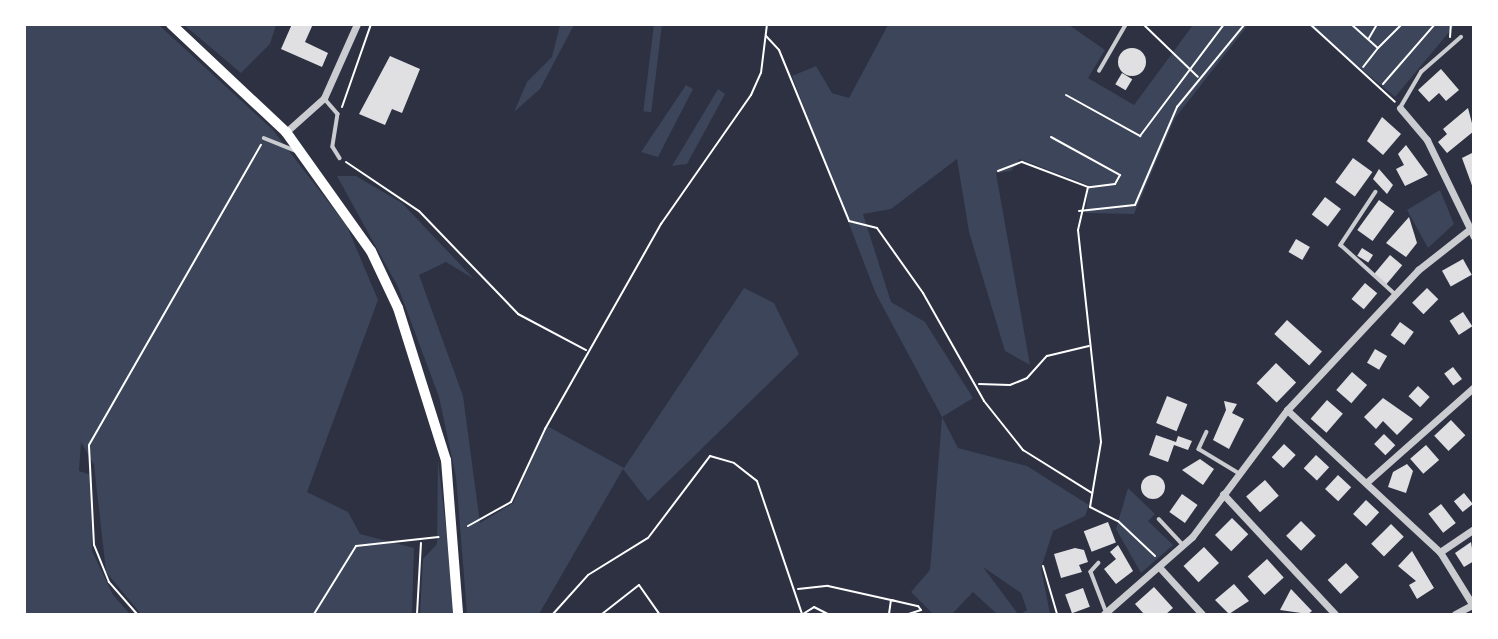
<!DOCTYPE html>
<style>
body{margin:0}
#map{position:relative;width:1498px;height:639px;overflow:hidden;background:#2d3142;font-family:"Fira Sans Condensed",sans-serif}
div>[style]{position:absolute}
.green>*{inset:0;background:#3c4559;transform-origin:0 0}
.building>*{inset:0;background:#e0e0e3;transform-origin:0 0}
.round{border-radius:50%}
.path>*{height:2px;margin:-1px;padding:0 1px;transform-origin:1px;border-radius:1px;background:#fff}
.service>*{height:3.5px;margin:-1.75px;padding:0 1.75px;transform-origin:1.75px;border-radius:1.75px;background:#caccd0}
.minor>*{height:7px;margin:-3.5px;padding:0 3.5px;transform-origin:3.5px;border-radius:3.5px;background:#caccd0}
.secondary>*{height:10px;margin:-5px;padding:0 5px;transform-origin:5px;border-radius:5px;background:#fff}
span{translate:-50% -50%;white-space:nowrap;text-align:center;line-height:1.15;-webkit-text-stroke:6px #fff;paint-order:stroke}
.frame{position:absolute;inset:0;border:26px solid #fff;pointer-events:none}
</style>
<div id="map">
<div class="green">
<i style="left:654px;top:24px;width:8px;height:88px;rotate:7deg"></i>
<i style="clip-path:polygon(24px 25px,159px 25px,272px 129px,347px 226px,378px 300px,307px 492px,348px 512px,360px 534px,414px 548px,412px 614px,141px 614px,106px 572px,94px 465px,81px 442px,79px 471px,91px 475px,92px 551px,113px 595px,130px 614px,25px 614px)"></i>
<i style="clip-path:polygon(184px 25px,276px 25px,270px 44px,241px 73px)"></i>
<i style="clip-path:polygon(560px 25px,574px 25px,540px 89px,514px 112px,527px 82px,552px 57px)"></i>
<i style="clip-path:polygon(888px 25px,1069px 25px,1105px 50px,1088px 78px,1134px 105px,1193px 25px,1248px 25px,1175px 118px,1134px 214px,1086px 213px,1088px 185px,1020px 159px,1011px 171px,996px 173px,1030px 365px,1005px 351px,969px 232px,957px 159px,891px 209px,863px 214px,891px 302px,925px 322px,973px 398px,942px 417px,958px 448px,1027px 466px,1089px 505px,1085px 516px,1053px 531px,1041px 568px,1050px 614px,1021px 614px,1027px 610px,1021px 593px,983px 567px,1018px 614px,997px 614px,973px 592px,952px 614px,933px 614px,911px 592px,930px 570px,942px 417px,876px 294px,792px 76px,816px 66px,832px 93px,849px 98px)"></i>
<i style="clip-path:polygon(1308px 25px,1455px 25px,1395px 97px)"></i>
<i style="clip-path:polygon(686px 85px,693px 89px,658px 157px,641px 152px)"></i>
<i style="clip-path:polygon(718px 89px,725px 94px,687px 164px,672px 166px)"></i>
<i style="clip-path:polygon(337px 176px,356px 176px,402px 203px,474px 279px,446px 262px,419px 275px,463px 396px,480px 523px,513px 503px,547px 426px,624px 468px,744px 288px,774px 303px,799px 354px,648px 501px,623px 469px,539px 614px,467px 614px,456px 477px,439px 397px,398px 287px)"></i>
<i style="clip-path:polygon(1440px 190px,1454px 224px,1428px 248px,1407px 210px)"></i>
<i style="clip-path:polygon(438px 460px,456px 614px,420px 614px,423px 559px,437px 544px)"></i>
<i style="clip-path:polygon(1128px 488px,1155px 514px,1148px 521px,1173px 545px,1141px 573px,1116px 529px)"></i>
</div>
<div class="building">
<i style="clip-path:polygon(292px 24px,313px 24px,305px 42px,328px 53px,322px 67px,281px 49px)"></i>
<i class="round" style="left:1118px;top:48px;width:28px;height:28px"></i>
<i style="clip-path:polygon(390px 56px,420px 69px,402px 113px,392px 109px,385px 125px,359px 114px)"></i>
<i style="clip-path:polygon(1441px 69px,1459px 90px,1446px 101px,1439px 93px,1429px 102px,1418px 90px)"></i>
<i style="left:1122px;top:73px;width:12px;height:13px;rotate:31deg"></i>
<i style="clip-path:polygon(1468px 108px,1474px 131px,1447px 153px,1438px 142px,1447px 134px,1443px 129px)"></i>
<i style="clip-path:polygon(1382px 117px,1401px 134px,1383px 155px,1367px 141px)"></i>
<i style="clip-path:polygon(1406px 145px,1428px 175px,1405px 186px,1396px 169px,1404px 165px,1398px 154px)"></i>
<i style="clip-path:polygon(1474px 152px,1474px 191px,1462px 158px)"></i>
<i style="left:1353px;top:158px;width:24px;height:30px;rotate:36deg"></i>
<i style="clip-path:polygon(1379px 169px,1393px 185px,1387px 194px,1373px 179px)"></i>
<i style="left:1325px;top:197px;width:20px;height:22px;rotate:37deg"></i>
<i style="left:1379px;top:200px;width:19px;height:37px;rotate:36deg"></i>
<i style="clip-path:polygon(1409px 217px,1417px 243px,1406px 257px,1386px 243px)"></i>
<i style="left:1296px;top:239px;width:16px;height:15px;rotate:30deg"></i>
<i style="left:1362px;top:248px;width:13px;height:9px;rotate:32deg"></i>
<i style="left:1390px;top:255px;width:16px;height:25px;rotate:40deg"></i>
<i style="left:1463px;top:259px;width:18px;height:24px;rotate:61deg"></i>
<i style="left:1365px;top:283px;width:16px;height:21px;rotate:40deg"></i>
<i style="left:1427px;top:288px;width:16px;height:21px;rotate:45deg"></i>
<i style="left:1463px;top:312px;width:17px;height:16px;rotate:57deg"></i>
<i style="left:1287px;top:320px;width:47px;height:19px;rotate:42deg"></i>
<i style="left:1400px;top:322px;width:17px;height:16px;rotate:36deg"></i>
<i style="left:1375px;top:349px;width:14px;height:16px;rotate:30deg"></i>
<i style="left:1276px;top:363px;width:28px;height:28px;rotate:44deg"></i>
<i style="left:1453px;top:367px;width:15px;height:11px;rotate:53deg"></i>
<i style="left:1352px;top:372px;width:20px;height:24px;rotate:41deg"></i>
<i style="left:1418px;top:386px;width:16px;height:14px;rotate:43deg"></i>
<i style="left:1167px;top:396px;width:22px;height:29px;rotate:22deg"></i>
<i style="clip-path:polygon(1383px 398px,1413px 419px,1397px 435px,1383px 421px,1376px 429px,1364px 417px)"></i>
<i style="left:1327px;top:400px;width:21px;height:25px;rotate:41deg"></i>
<i style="clip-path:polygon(1224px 401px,1237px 404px,1232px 413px,1244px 419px,1229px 449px,1213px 440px,1226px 410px)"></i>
<i style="left:1451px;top:420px;width:21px;height:23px;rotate:47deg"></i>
<i style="left:1384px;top:434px;width:16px;height:14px;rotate:45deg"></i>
<i style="clip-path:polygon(1156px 435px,1176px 442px,1178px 436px,1192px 441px,1188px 450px,1174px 445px,1168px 462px,1149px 455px)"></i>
<i style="left:1284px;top:444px;width:16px;height:18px;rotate:43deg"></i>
<i style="left:1426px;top:445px;width:20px;height:21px;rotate:49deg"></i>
<i style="left:1316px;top:455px;width:18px;height:18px;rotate:43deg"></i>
<i style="clip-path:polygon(1200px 459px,1214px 469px,1203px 485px,1182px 470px)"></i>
<i style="clip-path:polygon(1407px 464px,1413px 471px,1406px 493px,1388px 487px,1393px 472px)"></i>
<i class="round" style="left:1141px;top:475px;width:24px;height:24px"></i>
<i style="left:1338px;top:475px;width:18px;height:19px;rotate:43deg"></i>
<i style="left:1265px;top:480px;width:21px;height:25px;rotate:49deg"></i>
<i style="left:1464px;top:493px;width:14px;height:13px;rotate:51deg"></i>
<i style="left:1182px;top:494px;width:19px;height:22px;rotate:35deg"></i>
<i style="left:1366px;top:500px;width:18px;height:19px;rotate:43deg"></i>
<i style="left:1441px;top:504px;width:24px;height:16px;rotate:52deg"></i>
<i style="left:1232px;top:518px;width:23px;height:24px;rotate:45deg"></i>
<i style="left:1301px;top:521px;width:21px;height:21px;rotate:45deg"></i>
<i style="left:1108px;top:522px;width:22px;height:26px;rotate:69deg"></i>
<i style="left:1391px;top:524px;width:18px;height:28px;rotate:45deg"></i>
<i style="clip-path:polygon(1471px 542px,1474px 561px,1464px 567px,1455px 553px)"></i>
<i style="clip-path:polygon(1118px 545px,1133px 571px,1116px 584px,1104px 569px,1116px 559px,1110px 552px)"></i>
<i style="left:1204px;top:547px;width:22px;height:28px;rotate:47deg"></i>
<i style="clip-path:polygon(1075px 548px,1084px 550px,1088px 562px,1079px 565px,1082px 572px,1061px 578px,1054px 554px)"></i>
<i style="clip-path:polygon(1412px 551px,1434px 588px,1417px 599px,1409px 585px,1416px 581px,1398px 566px)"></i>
<i style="left:1267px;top:559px;width:25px;height:26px;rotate:48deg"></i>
<i style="left:1346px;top:563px;width:19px;height:25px;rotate:47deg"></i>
<i style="clip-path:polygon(1234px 584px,1249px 601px,1229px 614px,1215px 600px)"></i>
<i style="clip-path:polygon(1154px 587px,1173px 608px,1166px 614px,1144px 614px,1135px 604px)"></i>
<i style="left:1083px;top:588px;width:20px;height:19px;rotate:70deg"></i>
<i style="clip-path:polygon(1291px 589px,1312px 611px,1308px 614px,1280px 610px)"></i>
</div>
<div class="path">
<i style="left:1143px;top:24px;width:76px;rotate:43.9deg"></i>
<i style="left:1310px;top:24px;width:115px;rotate:42.5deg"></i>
<i style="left:1351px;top:24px;width:36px;rotate:42deg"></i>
<i style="left:1378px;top:48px;width:24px;rotate:128deg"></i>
<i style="left:766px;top:36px;width:19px;rotate:47deg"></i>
<i style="left:779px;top:50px;width:185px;rotate:67.7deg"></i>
<i style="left:849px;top:221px;width:29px;rotate:14deg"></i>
<i style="left:877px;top:228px;width:80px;rotate:54.7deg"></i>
<i style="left:923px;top:293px;width:124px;rotate:60.5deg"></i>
<i style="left:984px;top:401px;width:63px;rotate:51.5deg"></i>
<i style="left:1023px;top:450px;width:81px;rotate:31.9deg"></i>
<i style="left:1450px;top:37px;width:13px;rotate:-86deg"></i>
<i style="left:1369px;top:38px;width:16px;rotate:-60deg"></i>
<i style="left:1378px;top:48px;width:34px;rotate:-45deg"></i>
<i style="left:1383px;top:84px;width:79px;rotate:-49.1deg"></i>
<i style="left:1066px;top:95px;width:85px;rotate:29deg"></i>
<i style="left:1140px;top:136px;width:140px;rotate:-53.1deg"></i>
<i style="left:342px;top:107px;width:88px;rotate:-70.7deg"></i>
<i style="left:1051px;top:137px;width:79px;rotate:28.8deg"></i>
<i style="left:1120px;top:175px;width:10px;rotate:119deg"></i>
<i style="left:1115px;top:184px;width:26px;rotate:173deg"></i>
<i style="left:346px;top:162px;width:88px;rotate:33.9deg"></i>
<i style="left:419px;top:211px;width:143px;rotate:46.1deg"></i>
<i style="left:518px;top:314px;width:77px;rotate:27.9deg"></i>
<i style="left:998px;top:171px;width:26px;rotate:-21deg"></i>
<i style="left:1022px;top:162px;width:71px;rotate:20.7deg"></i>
<i style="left:1088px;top:187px;width:44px;rotate:103.1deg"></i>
<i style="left:1078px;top:230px;width:213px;rotate:83.8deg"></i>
<i style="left:1101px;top:442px;width:66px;rotate:99.6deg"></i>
<i style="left:1090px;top:507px;width:31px;rotate:27deg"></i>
<i style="left:1118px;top:521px;width:51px;rotate:43.4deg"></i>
<i style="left:1079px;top:211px;width:56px;rotate:-6.1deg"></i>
<i style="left:1135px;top:205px;width:107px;rotate:-66.8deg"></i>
<i style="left:1177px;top:107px;width:107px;rotate:-50.7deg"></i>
<i style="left:979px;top:384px;width:31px;rotate:2deg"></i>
<i style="left:1010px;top:385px;width:18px;rotate:-22deg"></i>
<i style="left:1027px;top:378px;width:30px;rotate:-48deg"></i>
<i style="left:1047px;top:356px;width:43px;rotate:-13.4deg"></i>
<i style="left:468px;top:526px;width:49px;rotate:-29.2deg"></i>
<i style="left:511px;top:502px;width:81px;rotate:-65deg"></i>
<i style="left:545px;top:429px;width:236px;rotate:-60.5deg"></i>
<i style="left:661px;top:224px;width:157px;rotate:-55.1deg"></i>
<i style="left:751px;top:95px;width:24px;rotate:-66deg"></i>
<i style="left:761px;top:73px;width:49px;rotate:-83deg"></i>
<i style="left:1043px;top:566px;width:50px;rotate:73.7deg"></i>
<i style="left:798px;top:589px;width:30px;rotate:-6deg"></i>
<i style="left:828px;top:586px;width:69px;rotate:12.6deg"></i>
<i style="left:137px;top:614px;width:43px;rotate:-131.2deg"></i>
<i style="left:109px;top:582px;width:40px;rotate:-112deg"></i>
<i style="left:94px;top:545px;width:100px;rotate:-92.9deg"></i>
<i style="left:89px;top:445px;width:346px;rotate:-60.2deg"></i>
<i style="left:314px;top:614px;width:80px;rotate:-58.3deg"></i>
<i style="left:356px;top:546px;width:83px;rotate:-6.2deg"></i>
<i style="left:417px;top:614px;width:71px;rotate:-86.8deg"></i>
<i style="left:553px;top:614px;width:52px;rotate:-48.1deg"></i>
<i style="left:588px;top:575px;width:70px;rotate:-31.7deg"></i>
<i style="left:648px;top:538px;width:103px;rotate:-52.9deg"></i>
<i style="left:710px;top:456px;width:25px;rotate:16deg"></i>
<i style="left:734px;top:463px;width:29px;rotate:38deg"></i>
<i style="left:757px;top:481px;width:140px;rotate:71.3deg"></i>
<i style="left:602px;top:614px;width:47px;rotate:-38.1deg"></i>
<i style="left:639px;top:585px;width:35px;rotate:55deg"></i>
<i style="left:803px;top:614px;width:13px;rotate:-32deg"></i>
<i style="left:814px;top:607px;width:16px;rotate:27deg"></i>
<i style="left:889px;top:614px;width:14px;rotate:-82deg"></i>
<i style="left:891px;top:600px;width:28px;rotate:13deg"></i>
<i style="left:918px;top:606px;width:5px;rotate:53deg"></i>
<i style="left:921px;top:610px;width:13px;rotate:162deg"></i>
</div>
<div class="service">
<i style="left:1099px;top:71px;width:54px;rotate:-60.1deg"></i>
<i style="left:324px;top:98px;width:21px;rotate:49deg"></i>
<i style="left:338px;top:114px;width:33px;rotate:99deg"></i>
<i style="left:333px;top:147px;width:13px;rotate:58deg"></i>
<i style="left:1400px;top:108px;width:42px;rotate:-59.7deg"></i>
<i style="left:1421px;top:72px;width:53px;rotate:-41.2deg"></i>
<i style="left:264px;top:138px;width:38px;rotate:22deg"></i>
<i style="left:1376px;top:192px;width:64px;rotate:123.4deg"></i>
<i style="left:1341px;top:245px;width:73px;rotate:42.2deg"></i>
<i style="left:1207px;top:432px;width:19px;rotate:115deg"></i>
<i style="left:1199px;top:449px;width:44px;rotate:31.2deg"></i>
<i style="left:1159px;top:519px;width:34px;rotate:47deg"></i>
<i style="left:1099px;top:563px;width:12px;rotate:132deg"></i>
<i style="left:1091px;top:572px;width:42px;rotate:69deg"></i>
</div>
<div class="minor">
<i style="left:1400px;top:108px;width:42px;rotate:49.8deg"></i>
<i style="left:1427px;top:140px;width:108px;rotate:64.1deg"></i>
<i style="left:286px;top:132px;width:51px;rotate:-41.8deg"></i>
<i style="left:324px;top:98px;width:81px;rotate:-66deg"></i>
<i style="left:1287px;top:410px;width:209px;rotate:42.9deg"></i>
<i style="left:1440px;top:552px;width:65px;rotate:58.3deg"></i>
<i style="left:1367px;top:482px;width:143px;rotate:-41.6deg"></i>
<i style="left:1223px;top:494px;width:164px;rotate:47deg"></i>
<i style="left:1440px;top:552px;width:41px;rotate:-34.1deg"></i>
<i style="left:1160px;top:568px;width:62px;rotate:47.6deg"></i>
<i style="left:1104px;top:614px;width:117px;rotate:-41.2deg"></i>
<i style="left:1192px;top:537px;width:159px;rotate:-53.2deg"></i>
<i style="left:1287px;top:410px;width:192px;rotate:-46.9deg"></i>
<i style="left:1418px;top:270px;width:71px;rotate:-38.2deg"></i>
<i style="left:1455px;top:614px;width:19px;rotate:-28deg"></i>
</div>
<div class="secondary">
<i style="left:171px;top:24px;width:158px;rotate:43.2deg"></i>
<i style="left:286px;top:132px;width:146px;rotate:54.5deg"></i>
<i style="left:371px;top:251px;width:63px;rotate:64.7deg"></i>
<i style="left:398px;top:308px;width:159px;rotate:72.5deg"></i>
<i style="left:446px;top:460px;width:154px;rotate:85.5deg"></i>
</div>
<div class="frame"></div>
</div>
